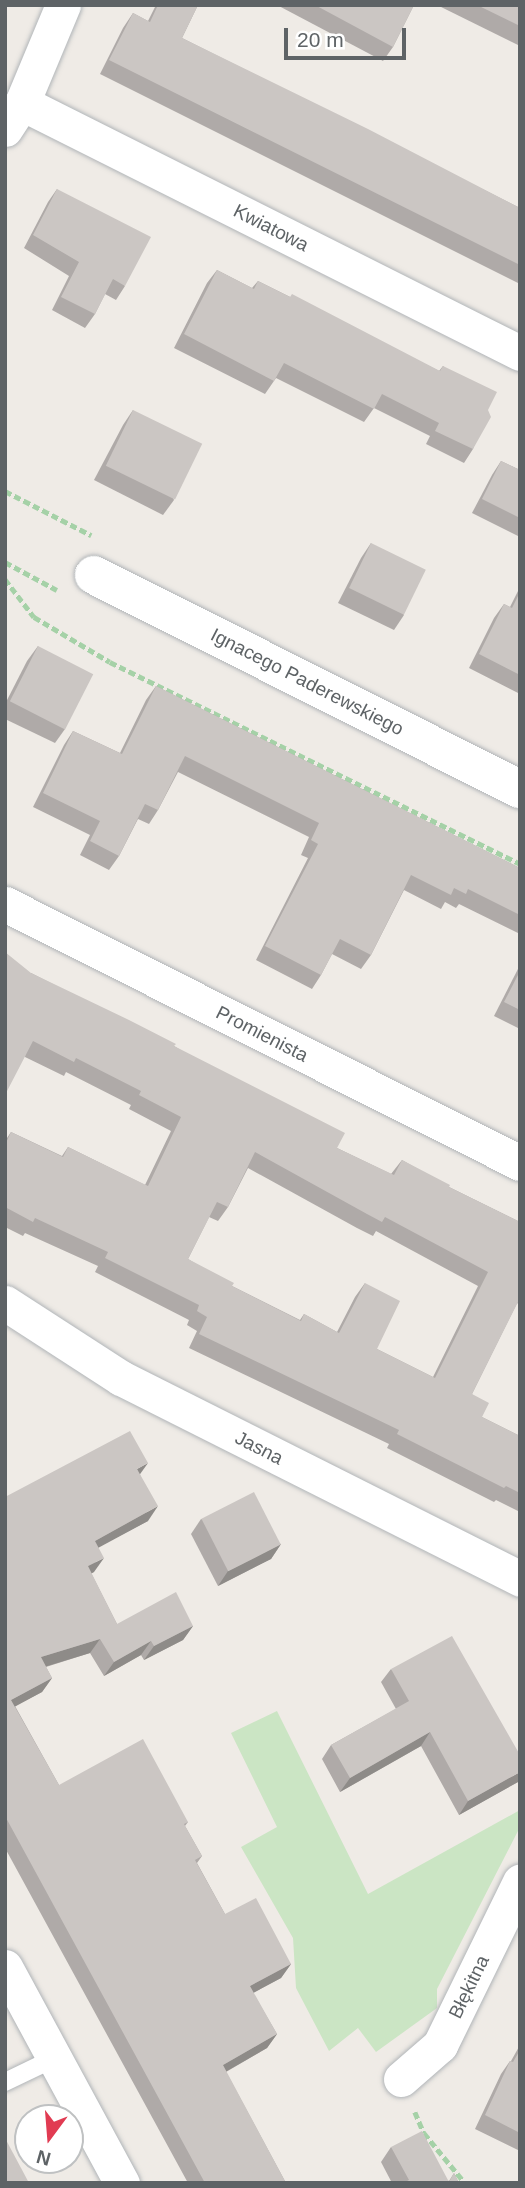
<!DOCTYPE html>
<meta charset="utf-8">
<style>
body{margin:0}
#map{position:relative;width:525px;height:2188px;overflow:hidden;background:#efebe6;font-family:Helvetica,sans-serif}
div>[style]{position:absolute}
.green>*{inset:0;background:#cbe5c4}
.path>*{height:4.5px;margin-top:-2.25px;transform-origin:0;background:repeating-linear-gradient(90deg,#a5d1a7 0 7px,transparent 0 10.5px)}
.roads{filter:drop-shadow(0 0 2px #b1b5b8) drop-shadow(0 0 2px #b1b5b8)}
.lane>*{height:18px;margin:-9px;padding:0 9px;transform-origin:9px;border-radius:9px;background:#fff}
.street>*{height:35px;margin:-17.5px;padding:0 17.5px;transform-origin:17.5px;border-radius:17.5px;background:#fff}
.secondary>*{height:38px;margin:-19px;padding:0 19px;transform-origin:19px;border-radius:19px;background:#fff}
.wall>*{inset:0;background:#afaaa8}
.shaded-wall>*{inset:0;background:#8e8b88}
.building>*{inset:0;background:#cbc6c3;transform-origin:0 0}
span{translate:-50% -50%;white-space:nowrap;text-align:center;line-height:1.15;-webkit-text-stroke:6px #fff;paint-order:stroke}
.street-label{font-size:19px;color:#5e6366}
.frame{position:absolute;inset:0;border:7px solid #5e6366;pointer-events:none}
.north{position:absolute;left:14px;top:2104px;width:70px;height:70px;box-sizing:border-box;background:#fff;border:2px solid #bfc1c2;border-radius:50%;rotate:196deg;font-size:19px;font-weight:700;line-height:28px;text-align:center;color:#5e6366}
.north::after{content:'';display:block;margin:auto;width:24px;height:32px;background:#e13b52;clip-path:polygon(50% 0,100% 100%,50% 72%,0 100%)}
.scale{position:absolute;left:284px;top:28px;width:122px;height:32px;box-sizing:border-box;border:4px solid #5e6366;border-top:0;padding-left:9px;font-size:21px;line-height:24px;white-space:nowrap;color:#5e6366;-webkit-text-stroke:5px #fff;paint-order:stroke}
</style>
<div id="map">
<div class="green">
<i style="clip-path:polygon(277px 1711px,368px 1894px,520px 1810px,520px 1827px,437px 1989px,437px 2008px,376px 2052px,358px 2028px,329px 2051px,296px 1988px,293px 1938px,241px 1847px,277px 1827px,231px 1733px)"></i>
</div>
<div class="path">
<i style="left:5px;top:491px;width:97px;rotate:27.1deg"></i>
<i style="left:5px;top:562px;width:59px;rotate:28.3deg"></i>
<i style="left:5px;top:579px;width:48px;rotate:52.7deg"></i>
<i style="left:34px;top:617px;width:88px;rotate:30.6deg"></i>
<i style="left:110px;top:662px;width:457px;rotate:26.2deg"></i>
<i style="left:415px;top:2112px;width:23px;rotate:67deg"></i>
<i style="left:424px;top:2133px;width:65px;rotate:50.6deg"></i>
</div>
<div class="roads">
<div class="lane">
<i style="left:5px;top:2082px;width:55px;rotate:-25.6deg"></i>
</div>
<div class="street">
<i style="left:22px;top:103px;width:557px;rotate:26.66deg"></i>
<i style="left:5px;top:129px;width:31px;rotate:-57deg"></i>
<i style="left:22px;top:103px;width:106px;rotate:-67.3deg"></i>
<i style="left:5px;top:904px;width:576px;rotate:26.7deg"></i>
<i style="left:5px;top:1303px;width:138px;rotate:32.9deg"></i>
<i style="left:121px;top:1378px;width:447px;rotate:26.7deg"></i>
<i style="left:5px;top:1967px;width:246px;rotate:61.6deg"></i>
<i style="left:401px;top:2079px;width:52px;rotate:-41.1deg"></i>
<i style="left:440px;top:2045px;width:182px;rotate:-63.9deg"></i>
</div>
<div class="secondary">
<i style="left:94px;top:575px;width:477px;rotate:26.7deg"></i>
</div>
</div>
<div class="wall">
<i style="clip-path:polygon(156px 5px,198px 5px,182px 38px,520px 208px,520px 284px,100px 74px,123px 28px,133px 13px,148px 21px)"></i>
<i style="clip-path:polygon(277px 5px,414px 5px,393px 47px,383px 61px)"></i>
<i style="clip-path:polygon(437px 5px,520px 5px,520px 46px)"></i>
<i style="clip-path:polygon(57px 189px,125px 286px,116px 300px,105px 294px,95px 314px,85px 328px,52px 310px,69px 276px,24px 248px,48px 202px)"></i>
<i style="clip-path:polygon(217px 270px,252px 288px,258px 281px,439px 371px,443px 366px,488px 410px,473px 449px,464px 463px,426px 444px,430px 436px,374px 408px,364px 422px,276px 378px,265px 394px,174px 348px,207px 283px)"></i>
<i style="clip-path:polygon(133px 410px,174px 500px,163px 515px,94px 480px,123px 425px)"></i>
<i style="clip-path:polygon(501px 461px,520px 470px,520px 537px,472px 513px,492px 475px)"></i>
<i style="clip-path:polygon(371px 543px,404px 615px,394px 630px,338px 603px,361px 558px)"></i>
<i style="clip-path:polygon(520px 587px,520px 694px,469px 668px,494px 618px,504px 604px,510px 607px)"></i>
<i style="clip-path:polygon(38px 646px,65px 729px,55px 743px,5px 719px,5px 704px,27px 661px)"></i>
<i style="clip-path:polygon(156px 686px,520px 868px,520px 934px,459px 904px,456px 908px,445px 902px,441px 909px,404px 890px,371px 955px,361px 969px,332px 954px,321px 975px,312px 989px,256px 960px,308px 858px,301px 855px,309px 837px,178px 772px,158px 810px,149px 824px,138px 819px,119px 856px,109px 870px,80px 855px,90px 835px,33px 807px,64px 745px,73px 731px,120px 753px,146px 700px)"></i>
<i style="clip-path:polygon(520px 965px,520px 1029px,494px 1016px)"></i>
<i style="clip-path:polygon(evenodd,31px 973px,174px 1046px,337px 1148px,391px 1174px,402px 1160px,449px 1187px,520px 1222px,520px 1305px,517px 1303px,472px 1394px,482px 1417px,520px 1436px,520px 1512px,496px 1500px,494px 1502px,387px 1448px,389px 1444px,189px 1348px,197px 1331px,187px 1325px,189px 1320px,95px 1272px,98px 1266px,25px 1233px,23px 1236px,5px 1227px,5px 1141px,11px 1132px,62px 1156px,68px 1147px,145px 1185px,171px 1131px,129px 1109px,131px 1105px,66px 1072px,64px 1076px,25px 1057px,31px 973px,248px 1168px,357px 1228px,373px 1236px,376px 1231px,478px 1286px,433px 1377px,377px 1349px,365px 1283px,355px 1297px,337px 1332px,304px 1314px,300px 1320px,232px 1286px,188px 1259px,209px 1217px,218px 1221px,228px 1207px,248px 1168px)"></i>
<i style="clip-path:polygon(140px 1474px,148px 1521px,98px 1547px,94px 1572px,91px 1573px,117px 1624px,193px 1626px,183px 1640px,144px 1660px,141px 1655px,104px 1676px,90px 1653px,46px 1667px,52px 1678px,42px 1692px,15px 1706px,59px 1785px,188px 1822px,185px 1826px,202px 1856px,197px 1863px,225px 1914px,291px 1964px,281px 1978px,253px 1993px,277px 2034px,267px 2048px,226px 2072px,286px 2183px,188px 2183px,5px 1848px,5px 1497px)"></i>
<i style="clip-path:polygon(201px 1519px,281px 1544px,271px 1559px,218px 1586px,191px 1534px)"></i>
<i style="clip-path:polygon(391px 1669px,518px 1782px,459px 1815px,421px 1746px,340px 1792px,322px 1759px,331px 1745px,396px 1709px,381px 1682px)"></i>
<i style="clip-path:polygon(520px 2045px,520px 2151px,475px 2129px,501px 2074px,510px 2061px,511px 2061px)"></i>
<i style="clip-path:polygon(391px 2147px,449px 2181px,454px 2173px,459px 2183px,392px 2183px,381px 2162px)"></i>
</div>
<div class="shaded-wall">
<i style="clip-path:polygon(148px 1463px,138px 1477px,137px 1469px)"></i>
<i style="clip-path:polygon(158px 1506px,148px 1521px,85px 1555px,95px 1541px)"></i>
<i style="clip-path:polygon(281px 1544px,271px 1559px,218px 1586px,228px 1571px)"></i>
<i style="clip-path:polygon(104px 1558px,94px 1572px,78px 1581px,88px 1566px)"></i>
<i style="clip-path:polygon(193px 1626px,183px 1640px,144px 1660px,154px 1646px)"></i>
<i style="clip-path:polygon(100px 1639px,90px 1653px,31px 1671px,41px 1657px)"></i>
<i style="clip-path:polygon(151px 1641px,141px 1655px,104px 1676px,114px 1662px)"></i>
<i style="clip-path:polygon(52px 1678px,42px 1692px,5px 1712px,11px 1700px)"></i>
<i style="clip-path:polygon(430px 1732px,421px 1746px,340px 1792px,350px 1778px)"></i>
<i style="clip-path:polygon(520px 1772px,520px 1778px,518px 1782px,459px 1815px,468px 1801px)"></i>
<i style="clip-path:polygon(291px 1964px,281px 1978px,240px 2000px,250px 1986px)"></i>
<i style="clip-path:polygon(277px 2034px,267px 2048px,213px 2079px,223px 2065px)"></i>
</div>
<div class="building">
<i style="clip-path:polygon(158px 5px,198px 5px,182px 38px,368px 129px,520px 208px,520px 265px,109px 60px,133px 13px,150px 22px)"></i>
<i style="clip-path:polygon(315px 5px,414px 5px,393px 47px)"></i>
<i style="clip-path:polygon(477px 5px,520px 5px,520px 26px)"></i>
<i style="clip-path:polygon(57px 189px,151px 237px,125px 286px,113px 279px,95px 314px,61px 297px,79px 262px,33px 235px)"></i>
<i style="clip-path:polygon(217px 270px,254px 289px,258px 281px,290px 297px,292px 294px,440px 371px,443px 366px,497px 392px,488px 410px,491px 417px,473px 449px,435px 431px,439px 423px,382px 394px,374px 409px,284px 363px,274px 381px,184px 334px)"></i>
<i style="left:133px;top:410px;width:77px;height:62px;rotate:26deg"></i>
<i style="clip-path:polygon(501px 461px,520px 470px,520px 518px,482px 499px)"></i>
<i style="left:371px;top:543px;width:61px;height:50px;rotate:26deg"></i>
<i style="clip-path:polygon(520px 592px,520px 675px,479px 654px,504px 604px,512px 608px)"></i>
<i style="left:38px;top:646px;width:62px;height:62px;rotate:27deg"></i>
<i style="clip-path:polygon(156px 686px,520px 868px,520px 915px,468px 889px,466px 894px,454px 888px,451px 895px,411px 875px,371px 955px,340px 939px,321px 975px,265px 946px,318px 844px,311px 840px,319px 823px,185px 756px,158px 810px,145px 804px,119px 856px,90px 841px,100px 821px,43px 793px,73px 731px,122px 754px)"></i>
<i style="clip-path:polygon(evenodd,5px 952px,31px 973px,129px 1020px,176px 1044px,174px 1046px,345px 1133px,337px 1148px,394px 1175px,402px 1160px,450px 1185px,449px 1187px,520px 1222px,520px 1298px,472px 1394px,489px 1403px,482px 1417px,520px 1436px,520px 1493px,506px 1486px,504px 1488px,397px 1434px,399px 1430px,199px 1334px,207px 1317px,197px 1311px,199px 1305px,105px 1258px,108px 1252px,35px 1218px,33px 1222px,5px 1207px,5px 1145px,11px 1132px,63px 1157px,68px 1147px,148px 1186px,181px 1117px,139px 1095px,141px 1091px,76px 1058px,74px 1062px,33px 1041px,5px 1095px,5px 952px,255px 1152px,367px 1214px,382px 1222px,385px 1217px,488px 1272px,435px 1378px,377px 1349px,400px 1301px,365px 1283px,339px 1333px,304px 1314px,301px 1321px,232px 1286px,234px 1283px,188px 1259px,217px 1202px,228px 1207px,255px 1152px)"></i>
<i style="clip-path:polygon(520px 971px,520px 1010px,504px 1002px)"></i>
<i style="clip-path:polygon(130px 1431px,148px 1463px,137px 1469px,158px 1506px,95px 1541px,104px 1558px,88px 1566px,117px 1624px,176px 1592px,193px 1626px,154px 1646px,151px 1641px,114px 1662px,100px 1639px,41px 1657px,52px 1678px,11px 1700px,59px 1785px,143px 1739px,188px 1822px,184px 1824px,202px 1856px,195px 1860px,225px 1914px,256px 1898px,291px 1964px,250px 1986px,277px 2034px,223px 2065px,286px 2183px,205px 2183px,5px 1816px,5px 1497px)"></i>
<i style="left:254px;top:1492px;width:59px;height:59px;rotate:63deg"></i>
<i style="clip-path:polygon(452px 1636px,520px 1755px,520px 1772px,468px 1801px,430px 1732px,350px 1778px,331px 1745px,409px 1701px,391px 1669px)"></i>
<i style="clip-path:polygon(520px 2050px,520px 2133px,485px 2115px,510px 2061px,513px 2062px)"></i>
<i style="clip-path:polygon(422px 2131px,449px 2182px,454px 2173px,459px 2183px,403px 2183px,409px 2180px,391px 2147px)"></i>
<i style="clip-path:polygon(5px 2138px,29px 2183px,5px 2183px)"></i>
</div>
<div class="street-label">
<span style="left:271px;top:228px;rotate:27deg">Kwiatowa</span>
<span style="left:307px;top:682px;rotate:27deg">Ignacego Paderewskiego</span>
<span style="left:262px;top:1034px;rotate:27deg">Promienista</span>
<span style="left:259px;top:1448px;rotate:27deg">Jasna</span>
<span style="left:469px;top:1987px;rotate:-64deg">Błękitna</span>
</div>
<div class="frame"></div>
<div class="north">N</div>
<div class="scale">20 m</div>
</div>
